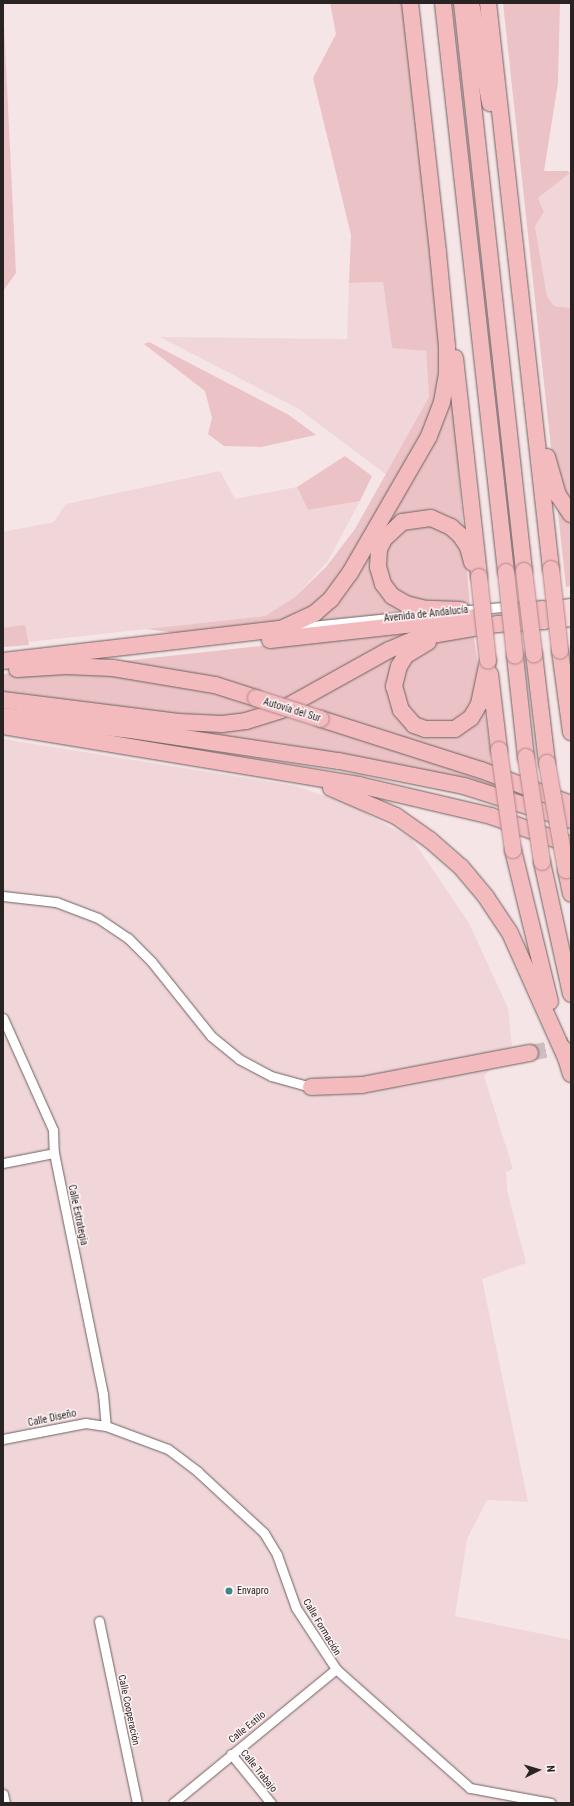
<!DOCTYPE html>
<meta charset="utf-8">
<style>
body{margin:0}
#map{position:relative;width:574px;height:1806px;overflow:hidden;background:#f6e5e6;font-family:"Roboto Condensed",sans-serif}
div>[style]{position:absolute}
.built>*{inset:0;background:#f0d6d8}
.green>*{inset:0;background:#ebc3c6}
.highway-tunnel>*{height:16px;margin-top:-8px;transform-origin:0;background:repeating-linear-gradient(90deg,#cdbebf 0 16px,transparent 0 24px)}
.roads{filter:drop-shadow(0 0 1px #6f6161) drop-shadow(0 0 1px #6f6161)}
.street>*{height:9px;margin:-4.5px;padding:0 4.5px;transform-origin:4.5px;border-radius:4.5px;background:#fff}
.primary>*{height:14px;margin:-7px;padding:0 7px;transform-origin:7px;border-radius:7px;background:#f8d6d9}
.highway>*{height:16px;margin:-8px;padding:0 8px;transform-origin:8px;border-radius:8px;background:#f4bbbf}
.bridges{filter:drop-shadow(0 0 1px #ad8689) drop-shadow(0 0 1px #ad8689)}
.highway-bridge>*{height:16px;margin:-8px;padding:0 8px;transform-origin:8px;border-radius:8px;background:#f4bbbf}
.dots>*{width:11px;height:11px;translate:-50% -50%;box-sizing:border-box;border:2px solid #fef4f5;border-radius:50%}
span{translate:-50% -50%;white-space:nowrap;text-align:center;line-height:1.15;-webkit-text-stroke:3px #fef4f5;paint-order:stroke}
.street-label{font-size:10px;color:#292324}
.poi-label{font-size:10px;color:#292324}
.left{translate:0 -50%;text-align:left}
.frame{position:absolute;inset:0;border:4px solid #292324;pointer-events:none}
.north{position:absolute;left:518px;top:1750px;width:40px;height:40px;-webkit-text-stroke:3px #fef4f5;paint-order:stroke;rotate:85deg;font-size:11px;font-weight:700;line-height:16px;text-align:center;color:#292324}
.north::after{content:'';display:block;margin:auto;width:14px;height:18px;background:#292324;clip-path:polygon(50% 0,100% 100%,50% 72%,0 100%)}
</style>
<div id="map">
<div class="built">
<i style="clip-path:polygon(571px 172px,571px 308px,554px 306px,547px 296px,535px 226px,544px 212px,538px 198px)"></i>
<i style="clip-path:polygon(383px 282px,392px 347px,426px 351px,429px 397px,387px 475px,299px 409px,160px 337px,347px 339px,349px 283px)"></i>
<i style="clip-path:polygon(220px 471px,235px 499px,297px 487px,308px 510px,360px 501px,328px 561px,295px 597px,265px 616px,28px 642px,3px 628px,3px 532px,54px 522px,66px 504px)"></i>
<i style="clip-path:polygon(3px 739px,296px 786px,351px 805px,412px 839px,469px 923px,508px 1008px,512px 1046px,484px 1076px,513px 1169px,506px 1172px,507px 1190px,526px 1263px,482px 1279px,528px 1502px,487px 1500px,467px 1539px,455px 1616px,571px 1640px,571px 1803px,3px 1803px)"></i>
</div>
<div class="green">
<i style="clip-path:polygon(3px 3px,16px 273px,3px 291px)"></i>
<i style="clip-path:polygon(330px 3px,406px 3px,451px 381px,470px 606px,223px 630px,176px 633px,146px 629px,265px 616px,295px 597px,326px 567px,355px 529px,429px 397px,426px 351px,392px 348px,383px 282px,349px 283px,351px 235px,313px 78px,336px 34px)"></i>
<i style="clip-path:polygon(503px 3px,560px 3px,558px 83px,544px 171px,568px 171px,570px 173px,538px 198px,544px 212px,535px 226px,547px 296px,554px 306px,571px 308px,571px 586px,566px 587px)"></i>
<i style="clip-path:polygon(149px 342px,289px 415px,316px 435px,261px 447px,224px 446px,208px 434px,212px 418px,205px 391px,144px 344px)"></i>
<i style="clip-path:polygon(345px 456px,372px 476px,360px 501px,308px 510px,297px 487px)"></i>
<i style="clip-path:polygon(472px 623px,496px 791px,159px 729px,3px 697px,3px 674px)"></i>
<i style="clip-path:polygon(25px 625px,29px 645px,3px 647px,3px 628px)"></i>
</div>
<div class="highway-tunnel">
<i style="left:530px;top:1053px;width:42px;rotate:-11deg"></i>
</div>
<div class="roads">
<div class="street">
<i style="left:457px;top:611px;width:57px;rotate:-5deg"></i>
<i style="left:292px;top:628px;width:137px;rotate:-5.9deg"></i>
<i style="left:3px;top:896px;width:53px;rotate:6.5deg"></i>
<i style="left:56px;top:902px;width:45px;rotate:20.9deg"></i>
<i style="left:98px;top:918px;width:36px;rotate:34deg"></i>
<i style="left:128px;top:938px;width:33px;rotate:45deg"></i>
<i style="left:151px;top:961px;width:96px;rotate:51.3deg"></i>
<i style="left:211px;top:1036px;width:36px;rotate:39deg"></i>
<i style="left:239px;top:1059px;width:36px;rotate:28deg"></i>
<i style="left:271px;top:1076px;width:41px;rotate:15.4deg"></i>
<i style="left:3px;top:1018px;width:123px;rotate:65.9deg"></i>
<i style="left:53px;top:1130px;width:23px;rotate:88deg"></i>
<i style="left:54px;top:1153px;width:246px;rotate:78.5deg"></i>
<i style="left:103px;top:1394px;width:32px;rotate:85deg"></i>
<i style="left:3px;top:1163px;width:52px;rotate:-11.1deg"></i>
<i style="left:3px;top:1439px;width:84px;rotate:-11deg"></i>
<i style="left:85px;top:1423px;width:21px;rotate:8deg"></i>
<i style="left:106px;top:1426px;width:66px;rotate:20.4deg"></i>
<i style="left:168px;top:1449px;width:38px;rotate:37deg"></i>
<i style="left:198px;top:1472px;width:90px;rotate:42.7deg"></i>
<i style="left:264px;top:1533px;width:26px;rotate:59deg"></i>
<i style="left:277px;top:1555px;width:56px;rotate:70.3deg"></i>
<i style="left:296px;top:1608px;width:73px;rotate:56.7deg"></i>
<i style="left:336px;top:1669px;width:179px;rotate:41.6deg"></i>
<i style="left:470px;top:1788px;width:82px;rotate:10.5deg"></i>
<i style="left:99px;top:1621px;width:186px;rotate:78.2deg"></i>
<i style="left:231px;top:1754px;width:63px;rotate:50.8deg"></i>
<i style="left:3px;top:1794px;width:9px;rotate:77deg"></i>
<i style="left:173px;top:1803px;width:211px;rotate:-39.4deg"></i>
</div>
<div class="primary">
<i style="left:546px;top:609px;width:25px;rotate:-7deg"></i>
<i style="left:545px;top:621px;width:26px;rotate:-4deg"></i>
</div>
<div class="highway">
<i style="left:443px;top:3px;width:572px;rotate:83.68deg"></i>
<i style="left:462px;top:3px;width:571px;rotate:83.77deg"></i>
<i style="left:471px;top:3px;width:102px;rotate:79.2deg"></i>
<i style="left:488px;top:3px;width:569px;rotate:83.65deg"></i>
<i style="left:455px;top:358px;width:220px;rotate:83.7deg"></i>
<i style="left:547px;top:457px;width:40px;rotate:74deg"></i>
<i style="left:558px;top:495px;width:23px;rotate:56deg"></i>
<i style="left:461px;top:610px;width:35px;rotate:-178deg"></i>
<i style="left:426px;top:609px;width:21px;rotate:-166deg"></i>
<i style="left:406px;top:604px;width:16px;rotate:-150deg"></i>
<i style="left:392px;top:596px;width:15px;rotate:-127deg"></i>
<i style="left:383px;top:584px;width:18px;rotate:-106deg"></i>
<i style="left:378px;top:567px;width:18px;rotate:-87deg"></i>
<i style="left:379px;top:549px;width:11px;rotate:-63deg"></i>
<i style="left:384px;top:539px;width:25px;rotate:-43deg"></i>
<i style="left:402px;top:522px;width:29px;rotate:-8deg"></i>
<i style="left:431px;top:518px;width:22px;rotate:24deg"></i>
<i style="left:451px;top:527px;width:12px;rotate:42deg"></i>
<i style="left:460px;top:535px;width:14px;rotate:56deg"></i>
<i style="left:468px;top:547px;width:16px;rotate:75deg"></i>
<i style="left:515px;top:612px;width:28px;rotate:-6deg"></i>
<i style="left:270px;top:640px;width:209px;rotate:-6.3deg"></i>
<i style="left:428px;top:642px;width:26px;rotate:149deg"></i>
<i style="left:406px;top:655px;width:13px;rotate:122deg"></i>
<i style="left:399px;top:666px;width:21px;rotate:104deg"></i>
<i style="left:394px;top:686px;width:25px;rotate:74deg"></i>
<i style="left:401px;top:710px;width:20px;rotate:49deg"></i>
<i style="left:414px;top:725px;width:12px;rotate:20deg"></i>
<i style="left:425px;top:729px;width:30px"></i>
<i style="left:455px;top:729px;width:19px;rotate:-35deg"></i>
<i style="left:471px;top:718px;width:16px;rotate:-60deg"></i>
<i style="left:479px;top:704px;width:44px;rotate:-78.2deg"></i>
<i style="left:560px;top:651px;width:82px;rotate:82.3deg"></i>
<i style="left:534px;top:654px;width:110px;rotate:83.2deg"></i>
<i style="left:515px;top:656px;width:102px;rotate:83.8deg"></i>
<i style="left:3px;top:661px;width:280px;rotate:-6.6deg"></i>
<i style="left:281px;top:629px;width:38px;rotate:-25deg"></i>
<i style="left:315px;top:613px;width:21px;rotate:-41deg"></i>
<i style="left:331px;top:599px;width:32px;rotate:-54deg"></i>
<i style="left:350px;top:573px;width:158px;rotate:-60deg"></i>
<i style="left:429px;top:436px;width:36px;rotate:-69deg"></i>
<i style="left:442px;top:402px;width:28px;rotate:-80deg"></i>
<i style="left:447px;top:374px;width:28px;rotate:-90deg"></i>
<i style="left:447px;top:346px;width:94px;rotate:-95.5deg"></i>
<i style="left:438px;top:252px;width:251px;rotate:-96.4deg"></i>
<i style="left:17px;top:669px;width:49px;rotate:-3.5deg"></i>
<i style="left:66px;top:666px;width:47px;rotate:2.4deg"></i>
<i style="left:113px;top:668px;width:103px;rotate:9.5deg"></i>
<i style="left:215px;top:685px;width:43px;rotate:17.6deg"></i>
<i style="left:490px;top:674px;width:77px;rotate:83.2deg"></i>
<i style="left:3px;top:700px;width:177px;rotate:7.1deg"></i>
<i style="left:179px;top:722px;width:43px;rotate:2.7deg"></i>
<i style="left:222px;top:724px;width:24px;rotate:-7deg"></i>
<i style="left:246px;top:721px;width:37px;rotate:-17deg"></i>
<i style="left:281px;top:710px;width:124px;rotate:-29.1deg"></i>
<i style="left:389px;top:650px;width:34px;rotate:-23deg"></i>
<i style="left:420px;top:637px;width:79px;rotate:-9.5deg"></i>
<i style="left:498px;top:624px;width:47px;rotate:-3.7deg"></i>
<i style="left:3px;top:716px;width:129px;rotate:6.2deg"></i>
<i style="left:131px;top:730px;width:210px;rotate:8.5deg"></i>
<i style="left:339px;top:761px;width:127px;rotate:11.3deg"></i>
<i style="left:464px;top:786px;width:112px;rotate:17.6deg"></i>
<i style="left:321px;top:719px;width:168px;rotate:17.7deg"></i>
<i style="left:481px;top:770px;width:96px;rotate:20.7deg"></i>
<i style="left:3px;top:726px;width:361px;rotate:9.4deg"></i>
<i style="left:359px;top:785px;width:136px;rotate:13.2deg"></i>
<i style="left:491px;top:816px;width:85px;rotate:19.9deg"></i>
<i style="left:331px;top:788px;width:71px;rotate:23.3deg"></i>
<i style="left:396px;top:816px;width:42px;rotate:35.2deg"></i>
<i style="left:430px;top:840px;width:41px;rotate:41.1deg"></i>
<i style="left:461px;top:867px;width:39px;rotate:50deg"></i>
<i style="left:486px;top:897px;width:43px;rotate:56.3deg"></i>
<i style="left:510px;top:933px;width:137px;rotate:65.9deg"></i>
<i style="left:513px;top:850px;width:156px;rotate:76.3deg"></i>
<i style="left:542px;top:862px;width:135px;rotate:77.6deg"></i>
<i style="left:566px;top:870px;width:24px;rotate:78deg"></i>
<i style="left:563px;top:1048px;width:27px;rotate:73deg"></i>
<i style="left:311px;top:1087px;width:51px;rotate:-2.2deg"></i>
<i style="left:362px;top:1085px;width:171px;rotate:-10.8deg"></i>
</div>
</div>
<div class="bridges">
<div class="highway-bridge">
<i style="left:551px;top:569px;width:82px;rotate:83.7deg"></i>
<i style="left:524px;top:571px;width:84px;rotate:83.1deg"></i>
<i style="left:506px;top:572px;width:84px;rotate:83.9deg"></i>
<i style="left:479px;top:577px;width:84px;rotate:83.9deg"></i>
<i style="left:256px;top:698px;width:68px;rotate:17.9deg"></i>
<i style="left:499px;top:750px;width:101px;rotate:82deg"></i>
<i style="left:526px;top:757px;width:106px;rotate:81.3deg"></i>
<i style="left:547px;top:763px;width:109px;rotate:79.9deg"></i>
</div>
</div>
<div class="dots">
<i style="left:229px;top:1591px;background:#3f8786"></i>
</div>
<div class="street-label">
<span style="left:426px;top:614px;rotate:-6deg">Avenida de Andalucía</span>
<span style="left:292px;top:710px;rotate:17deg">Autovía del Sur</span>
<span style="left:78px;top:1215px;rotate:78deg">Calle Estrategia</span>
<span style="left:52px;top:1418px;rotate:-12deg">Calle Diseño</span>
<span style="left:322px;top:1627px;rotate:59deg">Calle Formación</span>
<span style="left:129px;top:1710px;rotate:78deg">Calle Cooperación</span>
<span style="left:247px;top:1727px;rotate:-39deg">Calle Estilo</span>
<span style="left:259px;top:1771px;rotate:51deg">Calle Trabajo</span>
</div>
<div class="poi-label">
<span class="left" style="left:237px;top:1591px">Envapro</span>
</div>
<div class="frame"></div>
<div class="north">N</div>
</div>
